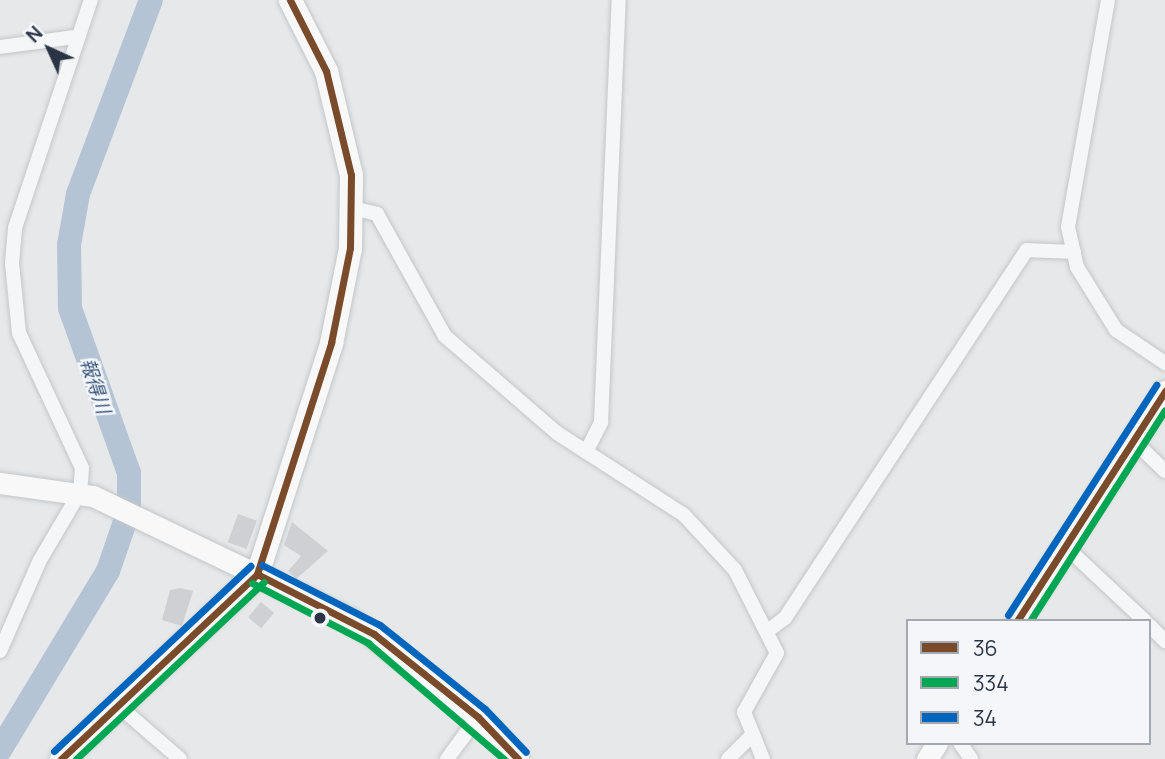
<!DOCTYPE html>
<meta charset="utf-8">
<style>
body{margin:0}
#map{position:relative;width:1165px;height:759px;overflow:hidden;background:#e6e8ea;font-family:Manrope,"Noto Sans JP",sans-serif}
div>[style]{position:absolute}
.river>*{height:24px;margin:-12px;padding:0 12px;transform-origin:12px;border-radius:12px;background:#b4c4d5}
.building>*{inset:0;background:#ced0d3;transform-origin:0 0}
.roads{filter:drop-shadow(0 0 2px #c4c6c8) drop-shadow(0 0 2px #c4c6c8)}
.street>*{height:14px;margin:-7px;padding:0 7px;transform-origin:7px;border-radius:7px;background:#f5f6f7}
.secondary>*{height:21px;margin:-10.5px;padding:0 10.5px;transform-origin:10.5px;border-radius:10.5px;background:#f8f8f8}
.primary>*{height:23px;margin:-11.5px;padding:0 11.5px;transform-origin:11.5px;border-radius:11.5px;background:#f8f8f8}
.bus-1>*{height:7px;margin:-3.5px;padding:0 3.5px;transform-origin:3.5px;border-radius:3.5px;background:#7a4b2a}
.bus-2>*{height:7px;margin:-3.5px;padding:0 3.5px;transform-origin:3.5px;border-radius:3.5px;background:#00a651}
.bus-3>*{height:7px;margin:-3.5px;padding:0 3.5px;transform-origin:3.5px;border-radius:3.5px;background:#0065bd}
.dots>*{width:19px;height:19px;translate:-50% -50%;box-sizing:border-box;border:4px solid #f4f6f9;border-radius:50%}
span{translate:-50% -50%;white-space:nowrap;text-align:center;line-height:1.15;-webkit-text-stroke:5px #f4f6f9;paint-order:stroke}
.water-label{font-size:19px;color:#34527a;font-style:italic}
.legend{position:absolute;left:906px;top:619px;width:245px;height:126px;box-sizing:border-box;background:#f4f6f9;border:2px solid #a4a8b1;margin:0;padding:9px 12px;list-style:none;font-size:21px;color:#2b3445}
.legend li{display:flex;align-items:center;gap:14px;height:35px}
.legend b{width:35px;border:2px solid #a4a8b1}
.north{position:absolute;left:14px;top:14px;width:70px;height:70px;-webkit-text-stroke:5px #f4f6f9;paint-order:stroke;rotate:315deg;font-size:19px;font-weight:700;line-height:28px;text-align:center;color:#2b3445}
.north::after{content:'';display:block;margin:auto;width:24px;height:32px;background:#2b3445;clip-path:polygon(50% 0,100% 100%,50% 72%,0 100%)}
</style>
<div id="map">
<div class="river">
<i style="left:0;top:750px;width:209px;rotate:-58.9deg"></i>
<i style="left:108px;top:571px;width:65px;rotate:-71deg"></i>
<i style="left:129px;top:510px;width:37px;rotate:-90deg"></i>
<i style="left:129px;top:473px;width:175px;rotate:-109.7deg"></i>
<i style="left:70px;top:308px;width:63px;rotate:-90.9deg"></i>
<i style="left:69px;top:245px;width:52px;rotate:-80deg"></i>
<i style="left:78px;top:194px;width:207px;rotate:-69.4deg"></i>
</div>
<div class="building">
<i style="left:238px;top:514px;width:20px;height:30px;rotate:20deg"></i>
<i style="clip-path:polygon(292px 522px,328px 551px,296px 579px,288px 571px,301px 556px,284px 545px)"></i>
<i style="clip-path:polygon(180px 588px,193px 591px,182px 626px,162px 620px,170px 590px)"></i>
<i style="left:261px;top:602px;width:17px;height:20px;rotate:40deg"></i>
</div>
<div class="roads">
<div class="street">
<i style="left:1108px;top:0;width:230px;rotate:100deg"></i>
<i style="left:1068px;top:227px;width:41px;rotate:77.3deg"></i>
<i style="left:1077px;top:267px;width:74px;rotate:58.2deg"></i>
<i style="left:1116px;top:330px;width:59px;rotate:34deg"></i>
<i style="left:0;top:47px;width:76px;rotate:-7.6deg"></i>
<i style="left:352px;top:208px;width:26px;rotate:13deg"></i>
<i style="left:377px;top:214px;width:140px;rotate:60.9deg"></i>
<i style="left:445px;top:336px;width:148px;rotate:40.9deg"></i>
<i style="left:557px;top:433px;width:151px;rotate:32.8deg"></i>
<i style="left:684px;top:515px;width:75px;rotate:47.2deg"></i>
<i style="left:735px;top:570px;width:93px;rotate:63.2deg"></i>
<i style="left:777px;top:653px;width:68px;rotate:119.2deg"></i>
<i style="left:744px;top:712px;width:51px;rotate:68deg"></i>
<i style="left:1134px;top:441px;width:43px;rotate:44.1deg"></i>
<i style="left:586px;top:452px;width:34px;rotate:-63deg"></i>
<i style="left:601px;top:422px;width:422px;rotate:-87.6deg"></i>
<i style="left:1066px;top:547px;width:108px;rotate:43.1deg"></i>
<i style="left:1149px;top:625px;width:23px;rotate:45deg"></i>
<i style="left:769px;top:630px;width:20px;rotate:-37deg"></i>
<i style="left:785px;top:618px;width:440px;rotate:-56.7deg"></i>
<i style="left:1027px;top:250px;width:47px;rotate:2.4deg"></i>
<i style="left:0;top:651px;width:99px;rotate:-66.3deg"></i>
<i style="left:40px;top:560px;width:79px;rotate:-59.5deg"></i>
<i style="left:80px;top:492px;width:24px;rotate:-85deg"></i>
<i style="left:82px;top:468px;width:149px;rotate:-115deg"></i>
<i style="left:19px;top:333px;width:70px;rotate:-95.7deg"></i>
<i style="left:12px;top:263px;width:35px;rotate:-85deg"></i>
<i style="left:15px;top:228px;width:240px;rotate:-71.6deg"></i>
<i style="left:120px;top:707px;width:79px;rotate:40.9deg"></i>
<i style="left:960px;top:743px;width:19px;rotate:55deg"></i>
<i style="left:447px;top:759px;width:52px;rotate:-53.6deg"></i>
<i style="left:728px;top:759px;width:31px;rotate:-45deg"></i>
</div>
<div class="secondary">
<i style="left:0;top:483px;width:94px;rotate:8deg"></i>
<i style="left:93px;top:496px;width:287px;rotate:25.6deg"></i>
<i style="left:352px;top:620px;width:159px;rotate:37.6deg"></i>
<i style="left:478px;top:717px;width:58px;rotate:46.4deg"></i>
<i style="left:1017px;top:621px;width:274px;rotate:-57.2deg"></i>
<i style="left:927px;top:759px;width:19px;rotate:-58deg"></i>
</div>
<div class="primary">
<i style="left:61px;top:759px;width:270px;rotate:-43.3deg"></i>
<i style="left:257px;top:574px;width:243px;rotate:-72.2deg"></i>
<i style="left:331px;top:343px;width:97px;rotate:-78.7deg"></i>
<i style="left:350px;top:248px;width:73px;rotate:-89.2deg"></i>
<i style="left:351px;top:175px;width:107px;rotate:-103.5deg"></i>
<i style="left:326px;top:71px;width:80px;rotate:-116.9deg"></i>
</div>
</div>
<div class="bus-1">
<i style="left:257px;top:574px;width:131px;rotate:27.1deg"></i>
<i style="left:374px;top:634px;width:133px;rotate:38.6deg"></i>
<i style="left:478px;top:717px;width:58px;rotate:46.4deg"></i>
<i style="left:1017px;top:621px;width:274px;rotate:-57.2deg"></i>
<i style="left:61px;top:759px;width:270px;rotate:-43.3deg"></i>
<i style="left:257px;top:574px;width:243px;rotate:-72.2deg"></i>
<i style="left:331px;top:343px;width:97px;rotate:-78.7deg"></i>
<i style="left:350px;top:248px;width:73px;rotate:-89.2deg"></i>
<i style="left:351px;top:175px;width:107px;rotate:-103.5deg"></i>
<i style="left:326px;top:71px;width:80px;rotate:-116.9deg"></i>
</div>
<div class="bus-2">
<i style="left:252px;top:583px;width:131px;rotate:27.3deg"></i>
<i style="left:368px;top:643px;width:179px;rotate:40.5deg"></i>
<i style="left:1030px;top:621px;width:250px;rotate:-57.4deg"></i>
<i style="left:76px;top:759px;width:258px;rotate:-43.3deg"></i>
</div>
<div class="bus-3">
<i style="left:262px;top:565px;width:132px;rotate:27deg"></i>
<i style="left:380px;top:625px;width:134px;rotate:38.7deg"></i>
<i style="left:485px;top:709px;width:59px;rotate:46.4deg"></i>
<i style="left:1008px;top:615px;width:274px;rotate:-57.2deg"></i>
<i style="left:54px;top:751px;width:270px;rotate:-43.3deg"></i>
</div>
<div class="dots">
<i style="left:320px;top:618px;background:#2b3445"></i>
</div>
<div class="water-label">
<span style="left:95px;top:386px;rotate:72deg">報得川</span>
</div>
<ul class="legend">
<li><b style="height:9px;background:#7a4b2a"></b>36</li>
<li><b style="height:9px;background:#00a651"></b>334</li>
<li><b style="height:9px;background:#0065bd"></b>34</li>
</ul>
<div class="north">N</div>
</div>
